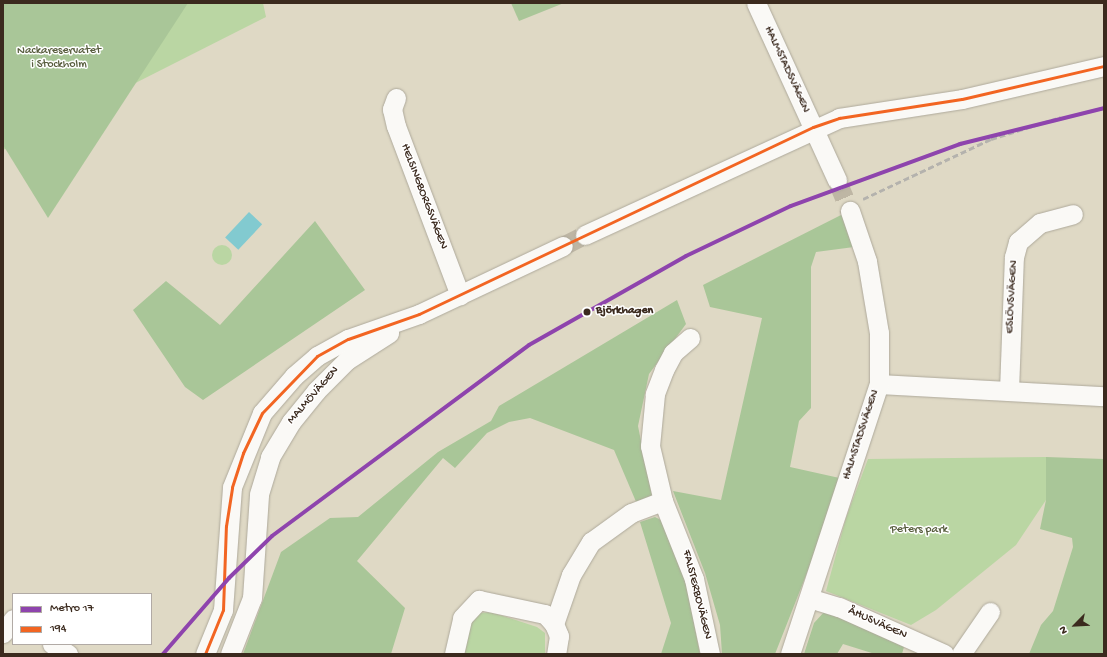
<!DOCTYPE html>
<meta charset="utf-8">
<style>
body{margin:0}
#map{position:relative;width:1107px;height:657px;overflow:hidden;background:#dfd9c5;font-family:"Gochi Hand",sans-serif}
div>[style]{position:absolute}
.green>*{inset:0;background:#bad6a3}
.round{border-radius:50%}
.forest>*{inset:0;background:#a9c698}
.water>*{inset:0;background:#82cad0;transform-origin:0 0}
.minor-tunnel>*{height:19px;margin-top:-9.5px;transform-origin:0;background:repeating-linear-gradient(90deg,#beb6a4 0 19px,transparent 0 29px)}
.roads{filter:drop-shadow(0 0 1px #aea99b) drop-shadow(0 0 1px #aea99b)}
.minor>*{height:19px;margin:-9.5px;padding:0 9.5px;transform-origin:9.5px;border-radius:9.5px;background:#faf9f6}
.rail>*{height:3px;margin-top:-1.5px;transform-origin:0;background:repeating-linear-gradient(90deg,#b4b2ad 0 6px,transparent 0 9px)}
.bus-1>*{height:3px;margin:-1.5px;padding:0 1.5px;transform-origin:1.5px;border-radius:1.5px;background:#f26522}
.metro-1>*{height:4px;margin:-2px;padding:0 2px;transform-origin:2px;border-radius:2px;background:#8e44ad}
.dots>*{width:11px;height:11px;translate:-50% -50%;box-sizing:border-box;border:2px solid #fff;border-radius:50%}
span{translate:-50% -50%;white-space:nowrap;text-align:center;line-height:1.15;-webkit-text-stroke:3px #fff;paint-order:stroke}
.park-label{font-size:12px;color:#585d3e}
.street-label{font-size:12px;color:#3b2a1e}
.stop-label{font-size:12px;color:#3b2a1e;font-weight:700}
.left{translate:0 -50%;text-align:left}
.frame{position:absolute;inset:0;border:4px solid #3b2a1e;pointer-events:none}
.legend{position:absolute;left:12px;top:593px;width:140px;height:52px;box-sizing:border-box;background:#fff;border:1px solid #b1aaa5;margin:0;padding:5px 7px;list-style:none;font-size:12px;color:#3b2a1e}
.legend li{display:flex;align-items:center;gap:8px;height:20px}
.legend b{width:20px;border:1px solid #b1aaa5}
.north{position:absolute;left:1055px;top:605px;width:40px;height:40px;-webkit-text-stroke:3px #fff;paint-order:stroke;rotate:246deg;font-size:11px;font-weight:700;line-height:16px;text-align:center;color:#3b2a1e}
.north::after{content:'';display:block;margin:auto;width:14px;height:18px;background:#3b2a1e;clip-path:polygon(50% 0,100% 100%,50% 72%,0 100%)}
</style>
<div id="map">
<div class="green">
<i style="clip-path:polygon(3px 3px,263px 3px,266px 17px,3px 150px)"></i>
<i class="round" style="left:212px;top:245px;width:20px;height:20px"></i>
<i style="clip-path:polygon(1046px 457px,1046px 500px,1016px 545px,936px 610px,911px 625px,826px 591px,846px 518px,868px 459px)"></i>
<i style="clip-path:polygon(491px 612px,537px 627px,545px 633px,545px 654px,462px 654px,469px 624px,479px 613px)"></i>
</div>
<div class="forest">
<i style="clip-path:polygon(3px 3px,188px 3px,48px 218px,3px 145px)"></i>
<i style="clip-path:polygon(511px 3px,564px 3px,519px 21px)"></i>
<i style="clip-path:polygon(843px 214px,854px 247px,816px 252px,811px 267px,811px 408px,799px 421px,790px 467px,844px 479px,775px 654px,722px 654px,720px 625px,705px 573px,673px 491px,721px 500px,762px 318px,710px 307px,703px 285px)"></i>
<i style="clip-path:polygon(315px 221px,365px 290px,203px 400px,185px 387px,133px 310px,166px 281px,220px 325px)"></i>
<i style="clip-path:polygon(677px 300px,686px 324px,649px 374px,638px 426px,652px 496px,637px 504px,614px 450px,530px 418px,509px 422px,487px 433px,455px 468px,443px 458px,357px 561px,405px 608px,391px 654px,243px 654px,281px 552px,330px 518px,358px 517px,438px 452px,491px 421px,499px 406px)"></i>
<i style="clip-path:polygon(1046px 457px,1104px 459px,1104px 654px,1029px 654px,1041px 625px,1053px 611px,1073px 547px,1072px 538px,1040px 529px,1046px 500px)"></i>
<i style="clip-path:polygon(655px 517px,661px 520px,686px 582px,700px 654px,661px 654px,671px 623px,640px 522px)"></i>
<i style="clip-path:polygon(825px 611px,904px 647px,902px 654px,875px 654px,843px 644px,837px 654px,804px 654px,814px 623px)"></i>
</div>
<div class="water">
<i style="left:249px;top:212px;width:18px;height:35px;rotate:43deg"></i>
</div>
<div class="minor-tunnel">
<i style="left:837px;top:180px;width:34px;rotate:67deg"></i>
<i style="left:563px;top:246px;width:25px;rotate:-27deg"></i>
</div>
<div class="roads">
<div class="minor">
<i style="left:756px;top:3px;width:195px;rotate:65.4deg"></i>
<i style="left:396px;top:98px;width:12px;rotate:110deg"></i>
<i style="left:392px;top:109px;width:17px;rotate:77deg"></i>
<i style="left:396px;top:126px;width:181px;rotate:69.3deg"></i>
<i style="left:585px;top:235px;width:280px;rotate:-24.7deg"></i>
<i style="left:839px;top:118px;width:124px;rotate:-8.8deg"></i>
<i style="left:962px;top:99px;width:146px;rotate:-13.1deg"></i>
<i style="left:690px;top:338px;width:23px;rotate:139deg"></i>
<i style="left:673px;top:353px;width:19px;rotate:118deg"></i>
<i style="left:664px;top:370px;width:26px;rotate:111deg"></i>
<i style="left:655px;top:394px;width:52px;rotate:95.5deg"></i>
<i style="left:650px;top:446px;width:57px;rotate:76.7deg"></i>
<i style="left:663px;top:501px;width:84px;rotate:68.3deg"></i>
<i style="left:694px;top:579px;width:77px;rotate:78deg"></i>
<i style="left:879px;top:384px;width:225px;rotate:3.1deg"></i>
<i style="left:1009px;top:391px;width:134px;rotate:-87.9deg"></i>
<i style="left:1014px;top:257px;width:16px;rotate:-75deg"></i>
<i style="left:1018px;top:242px;width:29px;rotate:-41deg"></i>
<i style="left:1040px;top:223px;width:34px;rotate:-15deg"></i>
<i style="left:809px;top:598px;width:31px;rotate:17deg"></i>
<i style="left:839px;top:607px;width:115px;rotate:24.1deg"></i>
<i style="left:554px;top:624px;width:52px;rotate:-70.9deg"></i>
<i style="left:571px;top:575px;width:39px;rotate:-59deg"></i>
<i style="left:591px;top:542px;width:49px;rotate:-35.9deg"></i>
<i style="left:631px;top:513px;width:34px;rotate:-21deg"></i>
<i style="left:3px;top:633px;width:17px;rotate:-54deg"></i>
<i style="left:52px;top:644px;width:19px;rotate:32deg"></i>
<i style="left:205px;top:654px;width:48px;rotate:-67.8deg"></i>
<i style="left:223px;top:610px;width:123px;rotate:-85.8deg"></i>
<i style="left:232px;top:487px;width:80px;rotate:-67.9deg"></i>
<i style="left:262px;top:413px;width:49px;rotate:-49.1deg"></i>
<i style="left:294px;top:376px;width:30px;rotate:-41deg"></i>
<i style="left:317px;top:356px;width:35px;rotate:-29deg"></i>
<i style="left:348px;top:339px;width:75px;rotate:-19.4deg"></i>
<i style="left:419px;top:314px;width:159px;rotate:-25.3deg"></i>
<i style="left:230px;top:654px;width:60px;rotate:-68.6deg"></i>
<i style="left:252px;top:598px;width:104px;rotate:-86.1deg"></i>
<i style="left:259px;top:494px;width:39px;rotate:-73deg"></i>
<i style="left:270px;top:457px;width:41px;rotate:-59deg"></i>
<i style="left:291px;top:422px;width:40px;rotate:-51deg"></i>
<i style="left:316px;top:391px;width:44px;rotate:-45deg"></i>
<i style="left:347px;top:360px;width:50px;rotate:-32.7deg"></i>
<i style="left:454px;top:654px;width:37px;rotate:-77deg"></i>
<i style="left:462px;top:618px;width:25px;rotate:-47deg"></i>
<i style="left:479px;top:600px;width:67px;rotate:12deg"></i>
<i style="left:545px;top:614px;width:13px;rotate:48deg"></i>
<i style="left:554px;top:624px;width:13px;rotate:67deg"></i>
<i style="left:559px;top:636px;width:18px;rotate:99deg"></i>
<i style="left:790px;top:654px;width:284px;rotate:-71.8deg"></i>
<i style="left:879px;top:384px;width:51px;rotate:-90deg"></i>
<i style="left:879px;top:333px;width:73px;rotate:-99.5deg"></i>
<i style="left:867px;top:261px;width:53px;rotate:-108.8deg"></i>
<i style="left:961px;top:654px;width:51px;rotate:-55.4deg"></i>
</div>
</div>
<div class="rail">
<i style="left:863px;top:199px;width:141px;rotate:-25.1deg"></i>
<i style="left:991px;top:139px;width:73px;rotate:-17.4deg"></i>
</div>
<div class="bus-1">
<i style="left:205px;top:654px;width:48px;rotate:-67.8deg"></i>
<i style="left:223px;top:610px;width:84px;rotate:-88deg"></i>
<i style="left:226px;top:526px;width:39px;rotate:-81deg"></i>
<i style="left:232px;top:487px;width:36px;rotate:-72deg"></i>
<i style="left:243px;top:453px;width:44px;rotate:-64.6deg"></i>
<i style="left:262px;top:413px;width:79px;rotate:-46deg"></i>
<i style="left:317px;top:356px;width:35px;rotate:-29deg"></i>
<i style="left:348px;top:339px;width:75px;rotate:-19.4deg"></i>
<i style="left:419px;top:314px;width:436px;rotate:-25.4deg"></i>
<i style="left:813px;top:127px;width:28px;rotate:-19deg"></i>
<i style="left:839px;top:118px;width:124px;rotate:-8.8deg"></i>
<i style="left:962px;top:99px;width:146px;rotate:-13.1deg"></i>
</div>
<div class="metro-1">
<i style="left:163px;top:654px;width:101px;rotate:-49deg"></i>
<i style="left:229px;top:578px;width:60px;rotate:-44.3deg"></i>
<i style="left:272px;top:536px;width:320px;rotate:-36.6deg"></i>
<i style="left:529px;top:345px;width:180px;rotate:-29.5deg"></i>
<i style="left:686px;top:256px;width:116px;rotate:-25.5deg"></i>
<i style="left:791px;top:206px;width:180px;rotate:-20.1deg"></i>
<i style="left:960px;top:144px;width:148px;rotate:-14deg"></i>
</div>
<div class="dots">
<i style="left:587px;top:312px;background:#3b2a1e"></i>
</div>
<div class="park-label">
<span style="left:59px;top:59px">Nackareservatet<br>i Stockholm</span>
<span style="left:919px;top:531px">Peters park</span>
</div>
<div class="street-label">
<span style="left:786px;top:70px;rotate:65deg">HALMSTADSVÄGEN</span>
<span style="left:423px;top:197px;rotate:69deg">HELSINGBORGSVÄGEN</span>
<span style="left:1013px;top:297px;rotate:-87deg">ESLÖVSVÄGEN</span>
<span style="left:314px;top:396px;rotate:-49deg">MALMÖVÄGEN</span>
<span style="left:862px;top:435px;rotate:-72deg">HALMSTADSVÄGEN</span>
<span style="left:696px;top:595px;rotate:76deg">FALSTERBOVÄGEN</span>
<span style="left:877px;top:624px;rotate:24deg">ÅHUSVÄGEN</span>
</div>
<div class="stop-label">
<span class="left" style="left:596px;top:312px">Björkhagen</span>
</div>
<div class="frame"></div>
<ul class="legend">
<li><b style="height:5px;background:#8e44ad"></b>Metro 17</li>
<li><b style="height:5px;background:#f26522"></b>194</li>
</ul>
<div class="north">N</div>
</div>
